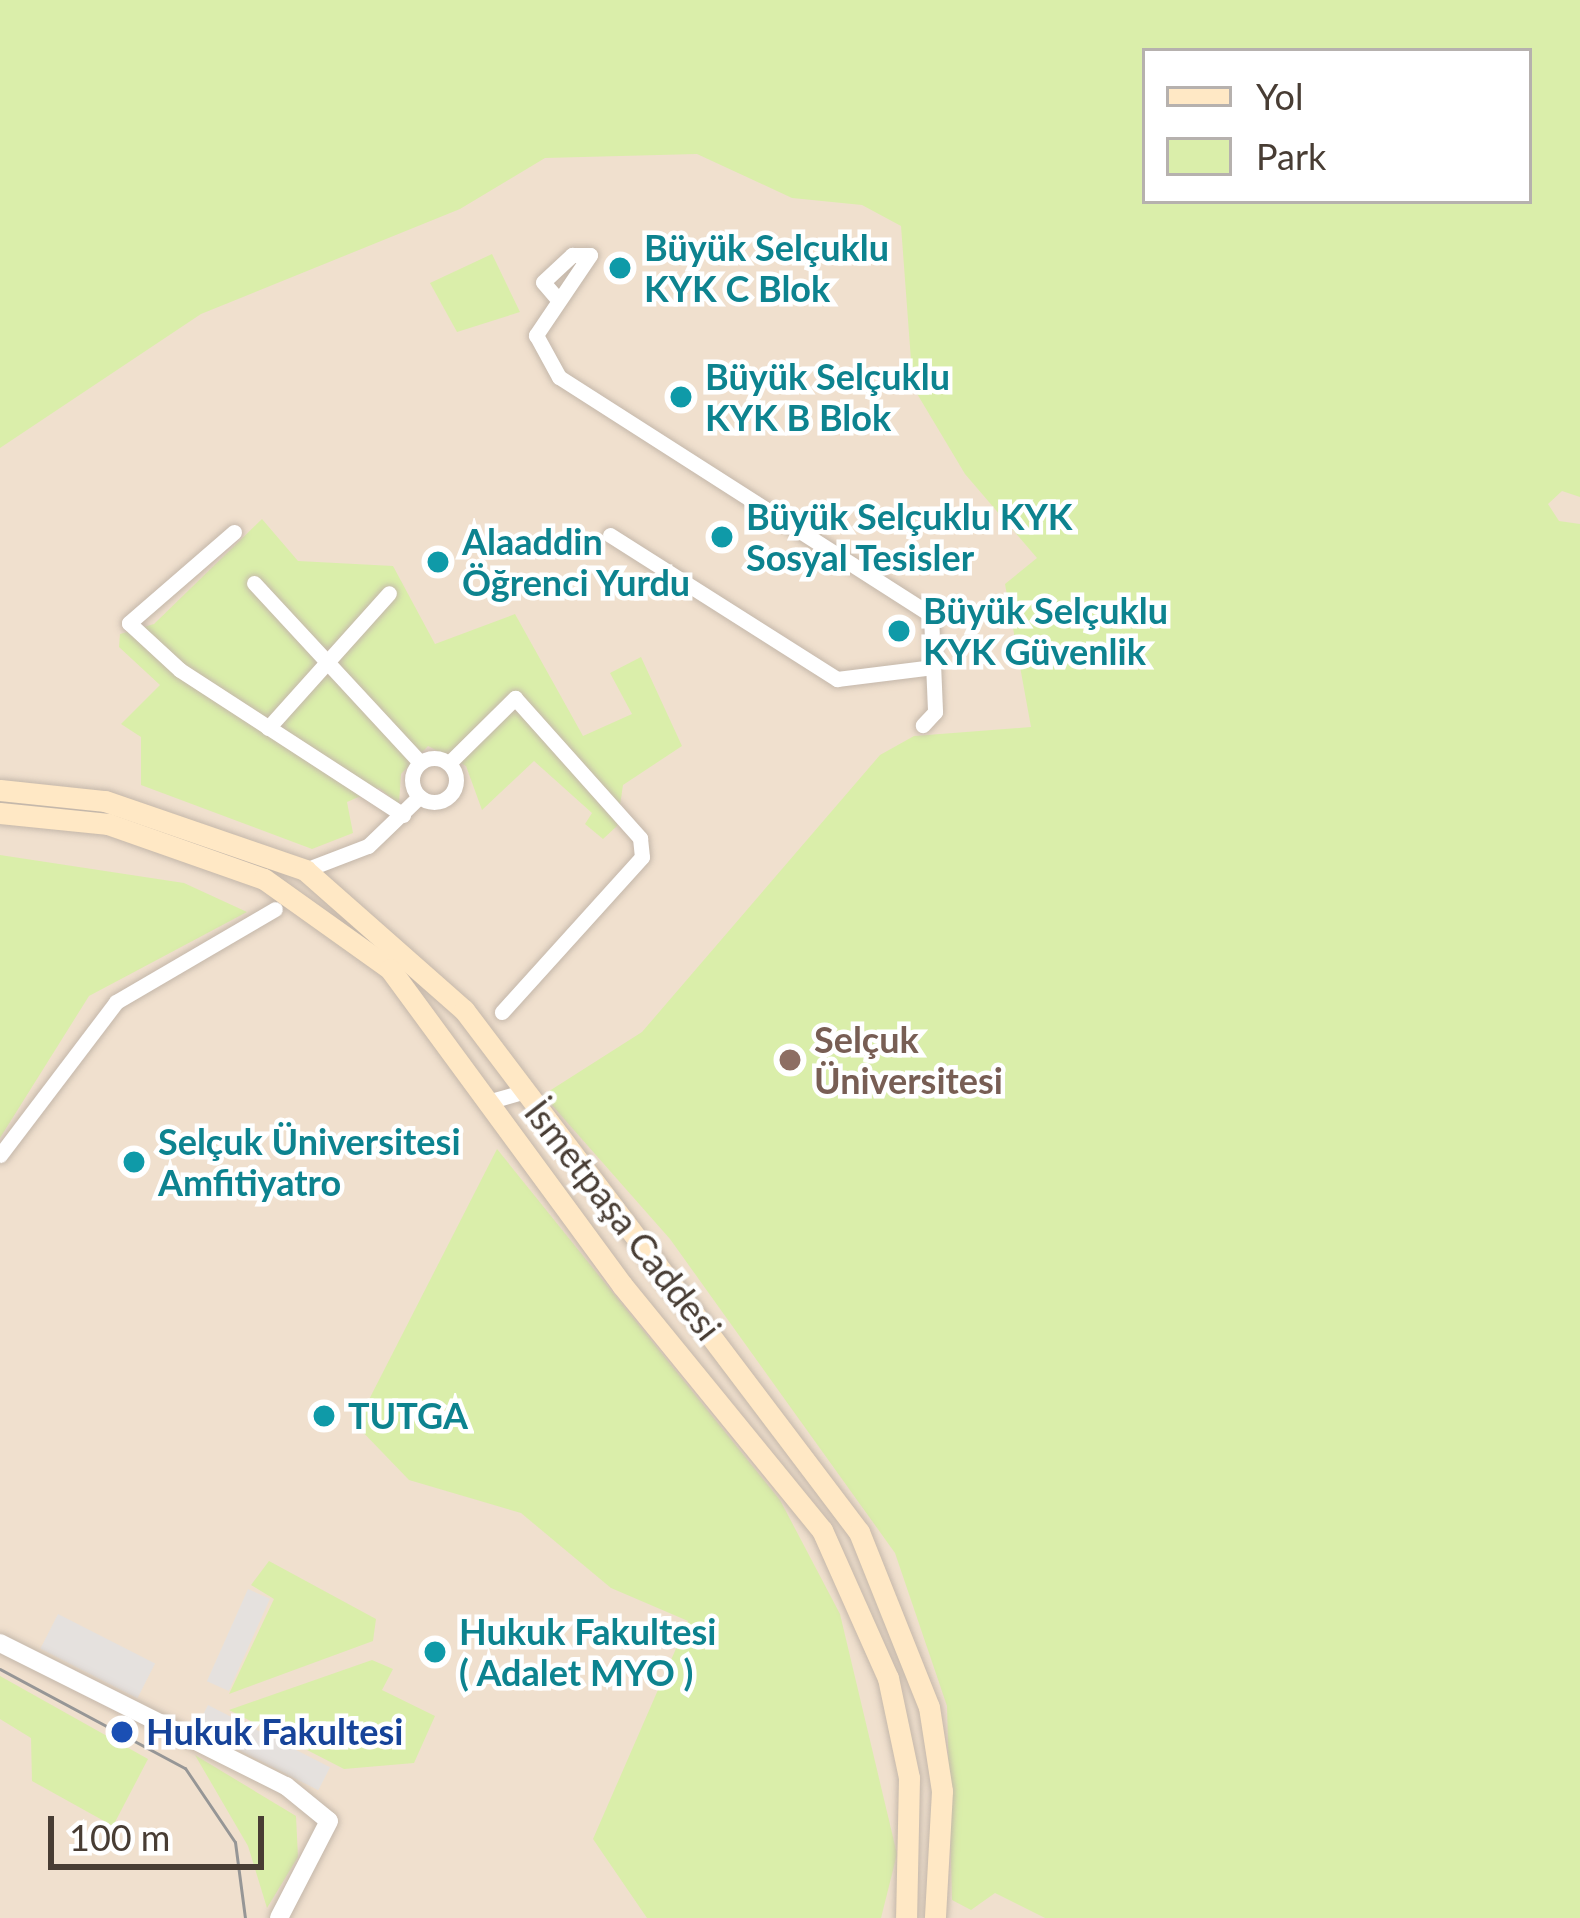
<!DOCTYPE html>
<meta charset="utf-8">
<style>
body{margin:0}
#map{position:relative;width:1580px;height:1918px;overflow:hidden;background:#f5eee6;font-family:Lato,sans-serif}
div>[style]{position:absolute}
.education>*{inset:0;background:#f0e0ce}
.green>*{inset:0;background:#daeeaa}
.parking>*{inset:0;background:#e5e1de;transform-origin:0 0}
.roads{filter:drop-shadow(0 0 3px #c4b7aa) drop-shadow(0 0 3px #c4b7aa)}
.minor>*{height:15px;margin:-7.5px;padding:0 7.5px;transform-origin:7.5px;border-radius:7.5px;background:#fff}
.minor>.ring{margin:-7.5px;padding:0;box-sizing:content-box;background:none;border:15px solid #fff;border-radius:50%}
.tertiary>*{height:18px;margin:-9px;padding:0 9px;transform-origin:9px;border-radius:9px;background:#fff}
.secondary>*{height:21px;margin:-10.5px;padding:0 10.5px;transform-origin:10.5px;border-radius:10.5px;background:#ffe8c5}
.tram>*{height:3px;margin:-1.5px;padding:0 1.5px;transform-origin:1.5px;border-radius:1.5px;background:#969696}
.dots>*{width:33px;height:33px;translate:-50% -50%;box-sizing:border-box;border:6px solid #fff;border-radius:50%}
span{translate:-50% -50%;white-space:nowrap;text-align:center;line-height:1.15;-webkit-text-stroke:9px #fff;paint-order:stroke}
.culture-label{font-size:36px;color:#0d838f;font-weight:700}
.left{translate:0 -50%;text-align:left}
.education-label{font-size:36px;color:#785e54;font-weight:700}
.street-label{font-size:36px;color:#483d34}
.transit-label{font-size:36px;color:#164399;font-weight:700}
.legend{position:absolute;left:1142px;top:48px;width:390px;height:156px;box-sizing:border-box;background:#fff;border:3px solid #b6b1ae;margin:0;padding:15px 21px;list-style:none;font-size:36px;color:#483d34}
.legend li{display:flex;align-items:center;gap:24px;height:60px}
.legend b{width:60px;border:3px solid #b6b1ae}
.scale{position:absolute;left:48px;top:1816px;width:216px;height:54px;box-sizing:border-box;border:6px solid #483d34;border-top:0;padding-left:15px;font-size:36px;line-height:42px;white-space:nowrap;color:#483d34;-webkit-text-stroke:9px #fff;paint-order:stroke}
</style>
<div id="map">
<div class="education">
<i style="clip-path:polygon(evenodd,0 0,1580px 0,1580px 1918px,0 1918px,0 0,1145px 51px,1529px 51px,1529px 201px,1145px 201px,1145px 51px)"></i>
</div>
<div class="green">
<i style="clip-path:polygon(evenodd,0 0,1580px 0,1580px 497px,1562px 491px,1548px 504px,1559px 521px,1580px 524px,1580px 1918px,1045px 1918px,995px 1893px,971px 1910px,952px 1900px,947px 1706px,895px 1553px,670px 1239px,543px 1095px,642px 1032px,880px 755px,914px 736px,1031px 727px,1005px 584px,1037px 558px,965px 474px,913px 387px,901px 226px,862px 205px,792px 198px,697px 154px,545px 158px,460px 209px,201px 314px,0 448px,0 0,1145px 51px,1529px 51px,1529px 201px,1145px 201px,1145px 51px)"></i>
<i style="clip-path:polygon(492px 254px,520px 312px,457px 332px,430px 283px)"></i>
<i style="clip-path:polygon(262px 519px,298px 561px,393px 566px,435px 644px,515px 614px,583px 736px,632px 714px,610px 673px,641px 657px,682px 746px,623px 785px,617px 826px,603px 839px,585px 824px,592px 813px,534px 761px,482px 810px,466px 766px,428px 746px,401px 774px,399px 804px,379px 788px,347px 802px,353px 833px,312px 849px,141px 785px,141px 737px,121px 724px,160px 685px,119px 647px,120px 634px,154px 624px)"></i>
<i style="clip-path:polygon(0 855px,184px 883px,247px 912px,89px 996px,0 1138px)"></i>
<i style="clip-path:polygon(497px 1149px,780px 1500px,840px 1614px,897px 1854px,881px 1918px,647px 1918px,593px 1839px,688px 1621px,611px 1588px,521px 1513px,409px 1480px,356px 1425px)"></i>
<i style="clip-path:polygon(269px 1561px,376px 1619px,373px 1641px,229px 1694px,274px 1599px,251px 1585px)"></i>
<i style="clip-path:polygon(372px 1660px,393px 1669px,382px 1690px,435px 1716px,414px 1763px,344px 1769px,229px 1710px)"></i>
<i style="clip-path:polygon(0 1676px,148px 1759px,113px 1826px,32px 1781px,31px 1738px,0 1719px)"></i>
<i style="clip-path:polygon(195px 1755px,296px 1816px,298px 1857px,267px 1908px,248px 1846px)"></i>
</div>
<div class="parking">
<i style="left:248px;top:1589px;width:24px;height:101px;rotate:24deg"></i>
<i style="left:58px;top:1614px;width:109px;height:39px;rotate:27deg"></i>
<i style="left:208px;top:1705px;width:137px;height:26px;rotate:27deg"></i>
</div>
<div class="roads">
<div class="minor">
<i style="left:555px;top:296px;width:18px;rotate:-131deg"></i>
<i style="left:543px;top:282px;width:40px;rotate:-43deg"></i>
<i style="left:572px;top:255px;width:18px"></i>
<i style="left:590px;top:255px;width:97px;rotate:124deg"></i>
<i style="left:536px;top:335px;width:48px;rotate:61.3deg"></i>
<i style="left:559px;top:377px;width:442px;rotate:32.6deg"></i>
<i style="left:931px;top:615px;width:97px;rotate:87.6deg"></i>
<i style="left:935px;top:712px;width:18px;rotate:133deg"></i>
<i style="left:234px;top:532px;width:139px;rotate:139.1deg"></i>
<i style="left:129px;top:623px;width:69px;rotate:42.7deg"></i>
<i style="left:180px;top:670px;width:266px;rotate:33deg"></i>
<i style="left:610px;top:535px;width:269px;rotate:32.4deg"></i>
<i style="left:837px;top:679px;width:97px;rotate:-7.1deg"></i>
<i style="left:254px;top:583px;width:244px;rotate:47.2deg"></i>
<i style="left:268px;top:728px;width:181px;rotate:-48.1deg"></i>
<i class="ring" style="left:412px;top:758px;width:29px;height:29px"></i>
<i style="left:449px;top:763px;width:93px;rotate:-44.6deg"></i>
<i style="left:515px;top:698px;width:188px;rotate:48.2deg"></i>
<i style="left:640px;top:838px;width:19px;rotate:84deg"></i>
<i style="left:642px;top:857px;width:209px;rotate:132.1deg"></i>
<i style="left:305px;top:870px;width:67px;rotate:-20.9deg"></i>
<i style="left:368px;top:846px;width:71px;rotate:-43.9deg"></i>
<i style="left:491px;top:1101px;width:32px;rotate:-16deg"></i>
<i style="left:0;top:1155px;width:192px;rotate:-52.8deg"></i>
<i style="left:116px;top:1002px;width:184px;rotate:-30.3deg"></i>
</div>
<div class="tertiary">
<i style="left:0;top:1643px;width:320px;rotate:26.6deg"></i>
<i style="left:286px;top:1786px;width:55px;rotate:39.1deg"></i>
<i style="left:329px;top:1821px;width:109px;rotate:117.3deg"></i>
</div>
<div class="secondary">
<i style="left:0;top:790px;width:106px;rotate:6deg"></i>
<i style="left:105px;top:801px;width:212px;rotate:19deg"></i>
<i style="left:305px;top:870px;width:212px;rotate:41.4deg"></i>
<i style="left:464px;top:1010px;width:655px;rotate:52.89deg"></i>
<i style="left:859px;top:1532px;width:188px;rotate:68.2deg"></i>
<i style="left:929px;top:1707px;width:85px;rotate:81.2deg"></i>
<i style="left:942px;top:1791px;width:127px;rotate:93.2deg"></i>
<i style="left:0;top:813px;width:109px;rotate:5.8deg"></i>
<i style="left:108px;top:824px;width:165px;rotate:19.4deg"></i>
<i style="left:264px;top:879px;width:155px;rotate:35.5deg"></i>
<i style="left:390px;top:969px;width:392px;rotate:53.7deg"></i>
<i style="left:622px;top:1285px;width:316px;rotate:50.8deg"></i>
<i style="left:822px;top:1530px;width:162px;rotate:66deg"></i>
<i style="left:888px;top:1678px;width:102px;rotate:78.1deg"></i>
<i style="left:909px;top:1778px;width:140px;rotate:91.2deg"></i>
</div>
</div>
<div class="tram">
<i style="left:0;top:1669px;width:210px;rotate:28.2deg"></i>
<i style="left:185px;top:1768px;width:89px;rotate:56deg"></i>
<i style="left:235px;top:1842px;width:77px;rotate:82.5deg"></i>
</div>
<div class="dots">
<i style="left:620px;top:268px;background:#0f9aa8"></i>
<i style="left:681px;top:397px;background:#0f9aa8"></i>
<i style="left:722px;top:537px;background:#0f9aa8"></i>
<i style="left:438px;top:562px;background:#0f9aa8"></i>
<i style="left:899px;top:631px;background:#0f9aa8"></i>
<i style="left:790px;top:1060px;background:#8d6e63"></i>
<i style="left:134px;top:1162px;background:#0f9aa8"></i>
<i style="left:324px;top:1416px;background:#0f9aa8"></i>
<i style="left:435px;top:1652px;background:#0f9aa8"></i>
<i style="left:122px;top:1732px;background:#1a4fb4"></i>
</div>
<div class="culture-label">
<span class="left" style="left:644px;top:268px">Büyük Selçuklu<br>KYK C Blok</span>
<span class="left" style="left:705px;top:397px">Büyük Selçuklu<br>KYK B Blok</span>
<span class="left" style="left:746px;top:537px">Büyük Selçuklu KYK<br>Sosyal Tesisler</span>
<span class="left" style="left:462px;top:562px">Alaaddin<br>Öğrenci Yurdu</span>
<span class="left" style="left:923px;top:631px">Büyük Selçuklu<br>KYK Güvenlik</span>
<span class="left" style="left:158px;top:1162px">Selçuk Üniversitesi<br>Amfitiyatro</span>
<span class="left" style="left:348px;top:1416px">TUTGA</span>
<span class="left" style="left:459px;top:1652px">Hukuk Fakultesi<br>( Adalet MYO )</span>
</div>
<div class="education-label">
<span class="left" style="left:814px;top:1060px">Selçuk<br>Üniversitesi</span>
</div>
<div class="street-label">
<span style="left:623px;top:1220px;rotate:52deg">İsmetpaşa Caddesi</span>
</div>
<div class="transit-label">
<span class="left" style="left:146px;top:1732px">Hukuk Fakultesi</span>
</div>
<ul class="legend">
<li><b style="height:15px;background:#ffe8c5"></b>Yol</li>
<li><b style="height:33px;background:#daeeaa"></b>Park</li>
</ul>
<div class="scale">100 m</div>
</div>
